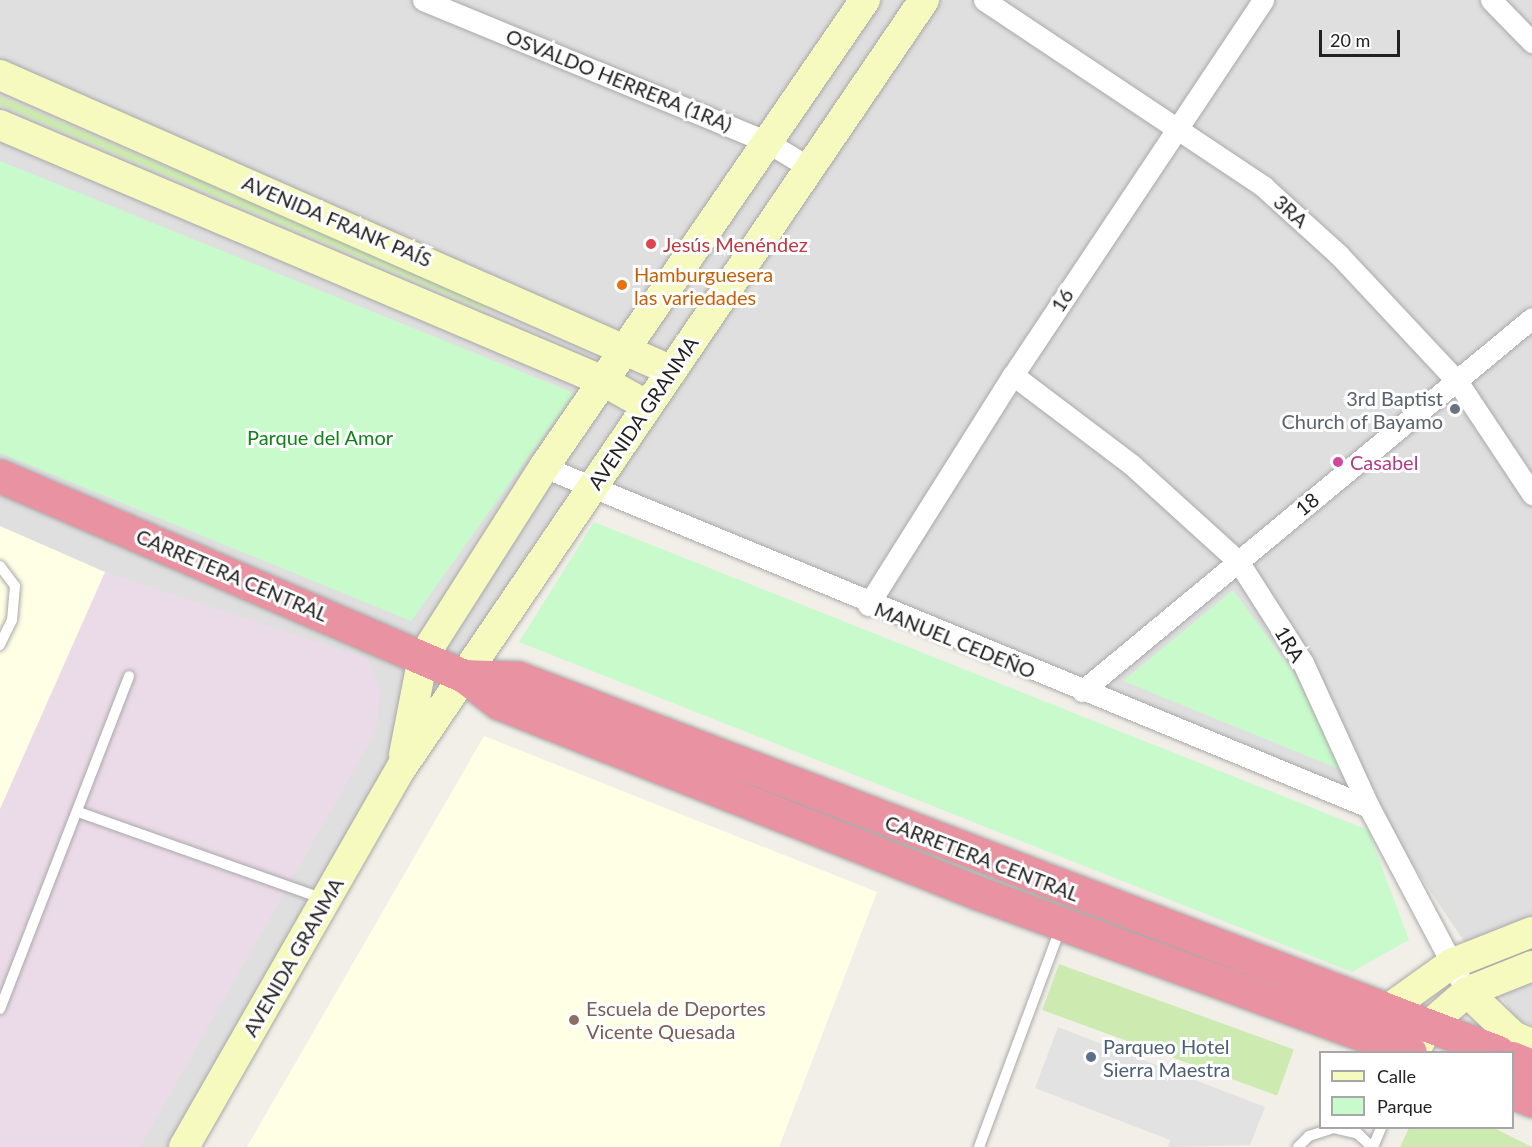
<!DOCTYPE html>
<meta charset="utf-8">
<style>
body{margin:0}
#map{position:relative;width:1532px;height:1147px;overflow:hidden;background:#f2efe9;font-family:Lato,sans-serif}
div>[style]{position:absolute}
.residential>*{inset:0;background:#e0dfdf}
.industrial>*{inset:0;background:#ebdbe8}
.education>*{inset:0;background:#ffffe5}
.grass>*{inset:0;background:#cdebb0;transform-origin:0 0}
.park>*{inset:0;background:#c8facc}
.parking>*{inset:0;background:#e2e2e2}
.roads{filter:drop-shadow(0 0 2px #a9a9a9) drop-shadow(0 0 2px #a9a9a9)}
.lane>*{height:10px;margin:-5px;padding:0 5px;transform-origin:5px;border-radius:5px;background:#fff}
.street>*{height:21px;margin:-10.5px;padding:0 10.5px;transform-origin:10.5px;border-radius:10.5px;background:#fff}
.secondary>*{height:30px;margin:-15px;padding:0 15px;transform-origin:15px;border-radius:15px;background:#f7fabf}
.highway>*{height:33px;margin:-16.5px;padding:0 16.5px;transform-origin:16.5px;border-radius:16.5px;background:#e892a2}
.dots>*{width:16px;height:16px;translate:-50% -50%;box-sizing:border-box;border:3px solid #fff;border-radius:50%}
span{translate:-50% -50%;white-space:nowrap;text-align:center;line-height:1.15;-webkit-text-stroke:6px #fff;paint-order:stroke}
.street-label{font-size:20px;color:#222}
.health-label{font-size:20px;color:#be3a42}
.left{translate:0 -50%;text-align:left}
.food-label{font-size:20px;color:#c56008}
.worship-label{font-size:20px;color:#5b616d}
.right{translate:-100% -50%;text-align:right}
.park-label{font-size:20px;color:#0c8416}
.hotel-label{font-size:20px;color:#b23c85}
.education-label{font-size:20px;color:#785e54}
.service-label{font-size:20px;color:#4e5e75}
.legend{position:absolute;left:1319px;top:1051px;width:195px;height:78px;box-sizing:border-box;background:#fff;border:2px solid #a7a7a7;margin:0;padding:8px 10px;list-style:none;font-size:18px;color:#222}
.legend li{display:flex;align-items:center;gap:12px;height:30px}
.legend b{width:30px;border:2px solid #a7a7a7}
.scale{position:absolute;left:1319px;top:30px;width:81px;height:27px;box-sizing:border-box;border:3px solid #222;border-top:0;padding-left:8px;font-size:18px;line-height:21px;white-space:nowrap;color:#222;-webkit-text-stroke:4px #fff;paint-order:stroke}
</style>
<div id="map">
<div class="residential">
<i style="clip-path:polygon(0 0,1532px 0,1532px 1025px,1516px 1019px,1382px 819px,587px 496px,183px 1147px,0 1147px)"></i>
</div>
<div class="industrial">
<i style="clip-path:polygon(105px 572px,367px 658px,380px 687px,376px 731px,140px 1147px,0 1147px,0 809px)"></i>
</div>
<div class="education">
<i style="clip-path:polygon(0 526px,105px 572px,0 809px)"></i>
<i style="clip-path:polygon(484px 736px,877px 892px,779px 1147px,247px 1147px)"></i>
</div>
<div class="grass">
<i style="left:0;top:96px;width:530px;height:8px;rotate:23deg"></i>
<i style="left:1059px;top:964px;width:250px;height:49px;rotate:20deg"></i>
<i style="clip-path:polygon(1409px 1128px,1494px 1128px,1532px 1147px,1400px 1147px)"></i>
</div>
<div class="park">
<i style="clip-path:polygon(0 161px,574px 393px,411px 621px,0 453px)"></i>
<i style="clip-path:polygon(594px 522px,1368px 830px,1409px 940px,1352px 972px,519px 642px)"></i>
<i style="clip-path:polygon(1233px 590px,1293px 672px,1346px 772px,1123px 681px)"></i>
</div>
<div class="parking">
<i style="clip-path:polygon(1058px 1027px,1265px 1107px,1250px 1145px,1168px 1147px,1170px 1140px,1035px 1088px)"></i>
</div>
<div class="roads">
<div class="lane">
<i style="left:0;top:566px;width:25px;rotate:53deg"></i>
<i style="left:15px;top:586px;width:34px;rotate:95deg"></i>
<i style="left:12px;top:620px;width:28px;rotate:116deg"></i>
<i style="left:78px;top:812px;width:261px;rotate:19.5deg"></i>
<i style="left:0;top:1009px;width:357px;rotate:-68.8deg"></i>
<i style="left:979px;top:1147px;width:235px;rotate:-69.6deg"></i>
<i style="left:1298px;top:1147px;width:16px;rotate:-45deg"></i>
<i style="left:1309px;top:1136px;width:25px;rotate:-18deg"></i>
<i style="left:1333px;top:1128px;width:26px;rotate:13deg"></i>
<i style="left:1358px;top:1134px;width:19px;rotate:43deg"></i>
<i style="left:1373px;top:1147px;width:21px;rotate:-67deg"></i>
</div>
<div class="street">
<i style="left:423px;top:0;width:372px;rotate:22.4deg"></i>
<i style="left:767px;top:142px;width:50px;rotate:31.2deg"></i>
<i style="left:984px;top:0;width:337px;rotate:33.7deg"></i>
<i style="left:1264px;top:187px;width:101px;rotate:42.2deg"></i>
<i style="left:1339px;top:255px;width:173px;rotate:46.9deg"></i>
<i style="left:1457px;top:381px;width:136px;rotate:56.4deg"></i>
<i style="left:1491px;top:0;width:59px;rotate:45.7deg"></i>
<i style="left:1013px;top:375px;width:149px;rotate:37.1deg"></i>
<i style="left:1132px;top:465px;width:143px;rotate:42.2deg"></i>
<i style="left:1238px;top:561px;width:121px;rotate:57.5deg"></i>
<i style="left:1303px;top:663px;width:158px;rotate:65.4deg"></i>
<i style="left:1369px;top:807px;width:209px;rotate:62.1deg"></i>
<i style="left:544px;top:467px;width:892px;rotate:22.4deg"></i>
<i style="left:868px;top:605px;width:272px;rotate:-57.8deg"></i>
<i style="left:1013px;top:375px;width:451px;rotate:-56.3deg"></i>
<i style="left:1082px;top:691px;width:584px;rotate:-39.65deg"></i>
</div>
<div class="secondary">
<i style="left:0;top:75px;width:734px;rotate:23.77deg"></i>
<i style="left:0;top:125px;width:655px;rotate:23deg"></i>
<i style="left:603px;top:381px;width:51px;rotate:29.1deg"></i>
<i style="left:404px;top:755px;width:100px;rotate:-79deg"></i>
<i style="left:423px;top:657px;width:225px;rotate:-57.5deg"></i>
<i style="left:544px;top:467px;width:567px;rotate:-55.5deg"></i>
<i style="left:1467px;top:992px;width:64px;rotate:43.7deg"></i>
<i style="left:1513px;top:1036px;width:21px;rotate:23deg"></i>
<i style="left:1376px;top:1027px;width:20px;rotate:-57deg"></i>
<i style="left:1387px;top:1010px;width:79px;rotate:-35.7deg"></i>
<i style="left:1451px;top:964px;width:87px;rotate:-21.6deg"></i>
<i style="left:1418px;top:1045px;width:23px;rotate:-61deg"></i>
<i style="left:1429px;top:1025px;width:50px;rotate:-41deg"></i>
<i style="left:1467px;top:992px;width:70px;rotate:-21.8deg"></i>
<i style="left:184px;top:1147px;width:438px;rotate:-60.2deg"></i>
<i style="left:402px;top:767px;width:928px;rotate:-55.76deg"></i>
</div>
<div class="highway">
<i style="left:0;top:476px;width:505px;rotate:23.32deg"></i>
<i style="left:464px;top:676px;width:44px;rotate:37.6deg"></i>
<i style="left:499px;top:703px;width:515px;rotate:21.64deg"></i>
<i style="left:978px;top:893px;width:460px;rotate:20.2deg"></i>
<i style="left:464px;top:676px;width:54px;rotate:2.1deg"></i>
<i style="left:518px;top:678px;width:1049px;rotate:20.89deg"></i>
<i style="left:1512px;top:1058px;width:22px;rotate:22deg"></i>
<i style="left:1512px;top:1092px;width:22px;rotate:22deg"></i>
</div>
</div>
<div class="dots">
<i style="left:651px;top:244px;background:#e0444e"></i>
<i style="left:622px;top:285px;background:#e8710a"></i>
<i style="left:1455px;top:409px;background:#6b7280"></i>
<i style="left:1338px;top:462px;background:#d1479c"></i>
<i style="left:574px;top:1020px;background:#8d6e63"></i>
<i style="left:1091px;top:1057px;background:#5c6f8a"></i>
</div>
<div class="street-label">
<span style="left:619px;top:80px;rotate:22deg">OSVALDO HERRERA (1RA)</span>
<span style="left:1291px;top:211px;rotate:42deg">3RA</span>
<span style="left:337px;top:221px;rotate:23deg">AVENIDA FRANK PAÍS</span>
<span style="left:1062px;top:300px;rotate:-57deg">16</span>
<span style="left:643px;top:413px;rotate:-56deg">AVENIDA GRANMA</span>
<span style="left:1307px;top:504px;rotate:-39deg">18</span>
<span style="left:232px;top:575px;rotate:23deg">CARRETERA CENTRAL</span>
<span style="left:955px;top:640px;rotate:22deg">MANUEL CEDEÑO</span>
<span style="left:1290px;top:644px;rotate:59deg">1RA</span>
<span style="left:982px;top:858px;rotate:21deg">CARRETERA CENTRAL</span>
<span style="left:293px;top:957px;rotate:-60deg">AVENIDA GRANMA</span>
</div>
<div class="health-label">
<span class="left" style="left:663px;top:244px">Jesús Menéndez</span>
</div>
<div class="food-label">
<span class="left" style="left:634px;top:286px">Hamburguesera<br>las variedades</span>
</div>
<div class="worship-label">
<span class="right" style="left:1443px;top:410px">3rd Baptist<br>Church of Bayamo</span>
</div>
<div class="park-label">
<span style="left:320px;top:437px">Parque del Amor</span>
</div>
<div class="hotel-label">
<span class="left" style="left:1350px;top:462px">Casabel</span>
</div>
<div class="education-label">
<span class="left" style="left:586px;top:1020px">Escuela de Deportes<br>Vicente Quesada</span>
</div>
<div class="service-label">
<span class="left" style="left:1103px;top:1058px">Parqueo Hotel<br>Sierra Maestra</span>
</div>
<ul class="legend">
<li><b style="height:8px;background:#f7fabf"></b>Calle</li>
<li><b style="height:16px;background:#c8facc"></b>Parque</li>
</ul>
<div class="scale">20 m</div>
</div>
